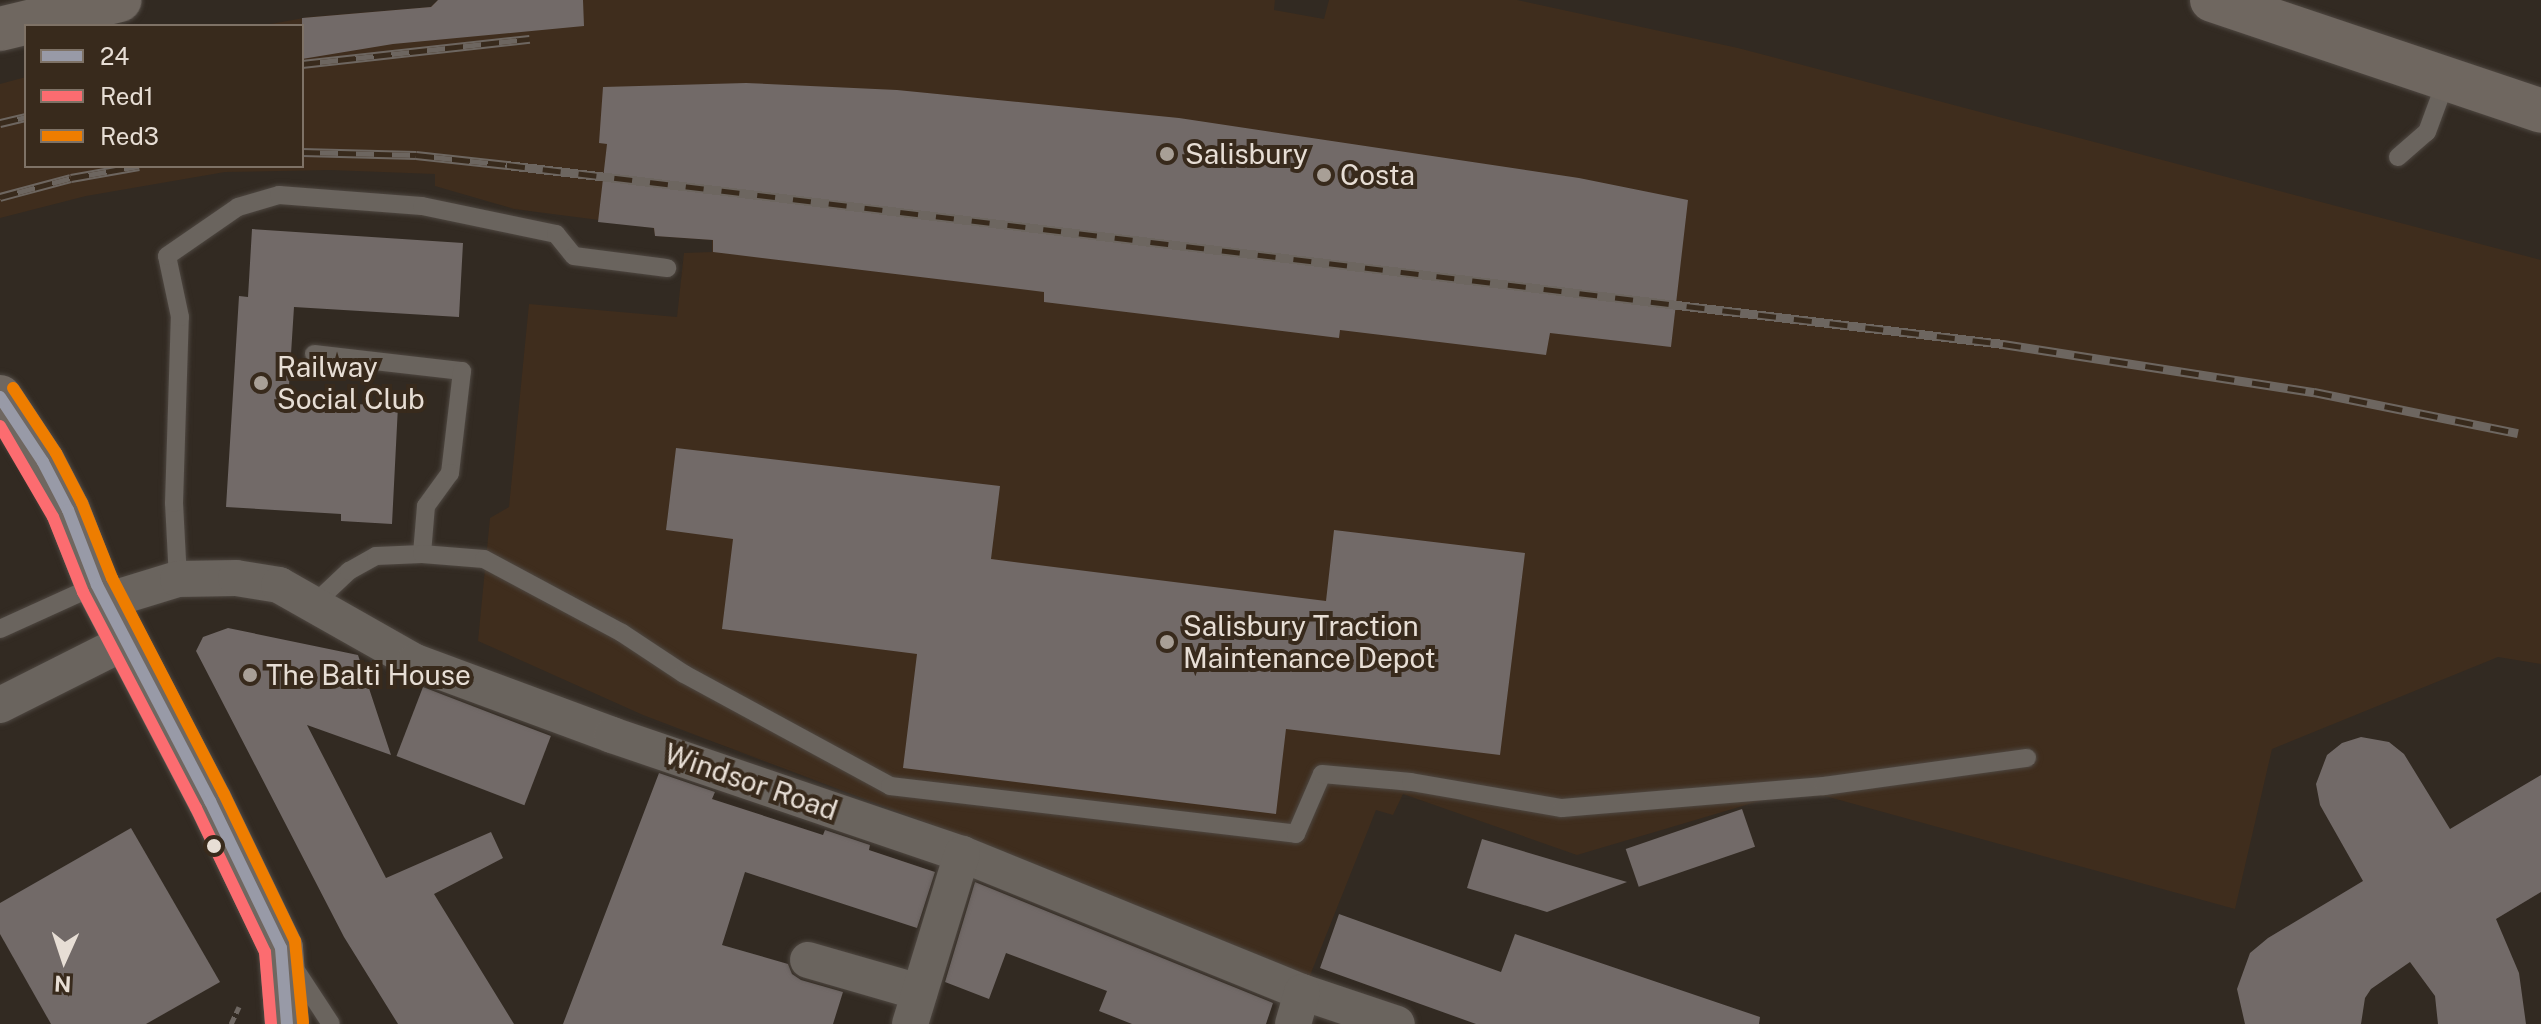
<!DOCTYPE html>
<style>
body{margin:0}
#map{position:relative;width:2541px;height:1024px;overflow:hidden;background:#322a22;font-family:"Public Sans",sans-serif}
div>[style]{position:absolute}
.built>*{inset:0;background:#3f2d1d}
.building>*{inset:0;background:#726a68;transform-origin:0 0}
.path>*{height:5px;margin-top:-2.5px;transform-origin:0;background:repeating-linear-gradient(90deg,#6e6762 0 8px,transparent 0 12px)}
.roads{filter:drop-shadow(0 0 2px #4e4741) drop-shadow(0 0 2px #4e4741)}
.lane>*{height:18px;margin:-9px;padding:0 9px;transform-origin:9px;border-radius:9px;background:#6a645e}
.street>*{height:36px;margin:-18px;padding:0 18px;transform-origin:18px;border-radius:18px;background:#6a645e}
.secondary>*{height:44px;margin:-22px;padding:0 22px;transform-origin:22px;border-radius:22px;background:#6f6760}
.rail>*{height:9px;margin-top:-4.5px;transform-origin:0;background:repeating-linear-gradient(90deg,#382a1c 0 18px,#6d6660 0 36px);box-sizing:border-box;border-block:2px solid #6d6660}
.bus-1>*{height:12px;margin:-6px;padding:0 6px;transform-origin:6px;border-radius:6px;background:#989aa7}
.bus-2>*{height:12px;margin:-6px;padding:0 6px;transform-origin:6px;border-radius:6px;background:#fc6c70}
.bus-3>*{height:12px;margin:-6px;padding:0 6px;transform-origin:6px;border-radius:6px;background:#ee7d00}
.dots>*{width:22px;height:22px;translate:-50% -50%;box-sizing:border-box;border:4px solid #382a1c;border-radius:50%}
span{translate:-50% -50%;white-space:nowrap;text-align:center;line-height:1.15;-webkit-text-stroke:8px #382a1c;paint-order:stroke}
.poi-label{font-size:28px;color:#e7ded5}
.left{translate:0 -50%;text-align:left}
.street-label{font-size:28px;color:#e7ded5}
.legend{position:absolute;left:24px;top:24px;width:280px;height:144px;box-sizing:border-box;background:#382a1c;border:2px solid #7e7266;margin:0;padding:10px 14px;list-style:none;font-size:24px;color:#e7ded5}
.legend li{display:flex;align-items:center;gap:16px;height:40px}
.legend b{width:40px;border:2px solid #7e7266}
.north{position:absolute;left:24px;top:920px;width:80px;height:80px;-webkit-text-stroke:6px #382a1c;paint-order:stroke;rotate:183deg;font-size:22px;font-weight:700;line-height:32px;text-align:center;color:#e7ded5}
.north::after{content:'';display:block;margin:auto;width:28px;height:36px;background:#e7ded5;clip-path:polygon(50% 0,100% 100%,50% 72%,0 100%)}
</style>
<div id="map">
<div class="built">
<i style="clip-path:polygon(438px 0,1275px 0,1274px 10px,1324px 19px,1329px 0,1517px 0,1738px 48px,2541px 260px,2541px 664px,2498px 657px,2272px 749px,2235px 909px,1825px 796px,1773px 797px,1577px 855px,1403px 794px,1393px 815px,1376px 810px,1309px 978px,1025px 860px,643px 715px,478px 641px,490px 518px,509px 507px,529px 304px,677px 317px,684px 253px,712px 252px,712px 240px,655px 236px,653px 227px,514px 209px,435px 186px,435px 174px,330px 170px,225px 172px,86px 196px,0 218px,0 84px,26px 77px,26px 166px,302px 166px,302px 26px,260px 26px,309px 17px,430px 7px)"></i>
</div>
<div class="building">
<i style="clip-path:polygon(438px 0,583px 0,584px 26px,393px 44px,302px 59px,302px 18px,431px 7px)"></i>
<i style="clip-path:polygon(746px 83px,897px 90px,1179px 118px,1579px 178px,1688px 200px,1671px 347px,1550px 333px,1546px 355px,1340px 330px,1339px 338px,1044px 302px,1044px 292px,713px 252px,713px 240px,655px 236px,654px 228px,598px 222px,607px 144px,599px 143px,603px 87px)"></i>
<i style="clip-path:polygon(252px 229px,463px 243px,459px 317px,294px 307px,288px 401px,398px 406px,392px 524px,341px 521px,341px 514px,226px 507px,239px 296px,248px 297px)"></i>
<i style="clip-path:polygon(676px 448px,1000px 486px,991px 559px,1326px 601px,1334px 530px,1525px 553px,1500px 755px,1286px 729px,1276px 814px,903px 768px,917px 654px,722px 629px,733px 539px,666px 530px)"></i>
<i style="clip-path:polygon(228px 628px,358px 655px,391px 755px,307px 725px,386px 878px,491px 832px,503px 858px,434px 894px,514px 1024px,398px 1024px,344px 937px,196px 651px,203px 637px)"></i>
<i style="left:423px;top:687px;width:137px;height:74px;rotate:21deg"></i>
<i style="clip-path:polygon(2361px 737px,2389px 742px,2404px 754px,2450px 829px,2541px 775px,2541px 892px,2496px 919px,2519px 973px,2526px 1024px,2438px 1024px,2435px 996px,2410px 962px,2371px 989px,2365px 998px,2361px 1024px,2245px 1024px,2237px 989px,2250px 953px,2268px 938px,2363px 881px,2320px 805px,2316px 784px,2327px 755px,2342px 743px)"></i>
<i style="clip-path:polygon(659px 773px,715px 792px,712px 799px,823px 835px,825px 830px,870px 845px,869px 850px,935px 872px,917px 928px,745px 872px,722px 945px,788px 964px,792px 974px,801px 980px,843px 992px,833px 1024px,563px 1024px)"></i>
<i style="left:1742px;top:809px;width:40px;height:123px;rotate:71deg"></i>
<i style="clip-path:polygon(131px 828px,220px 982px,146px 1024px,51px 1024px,0 934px,0 903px)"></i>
<i style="clip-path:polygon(1482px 839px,1627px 882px,1547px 912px,1467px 888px)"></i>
<i style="clip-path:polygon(975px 882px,1273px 1003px,1266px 1024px,1132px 1024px,1099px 1011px,1107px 991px,1006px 953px,989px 999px,945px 982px)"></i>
<i style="clip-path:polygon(1339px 914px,1501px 972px,1515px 934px,1760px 1017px,1759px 1024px,1476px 1024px,1320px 968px)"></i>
</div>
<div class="path">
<i style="left:231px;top:1024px;width:19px;rotate:-65deg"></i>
</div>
<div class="roads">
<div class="lane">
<i style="left:2398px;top:157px;width:38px;rotate:-41deg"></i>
<i style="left:2427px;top:132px;width:58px;rotate:-69.7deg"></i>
<i style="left:314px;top:354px;width:149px;rotate:6.6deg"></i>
<i style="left:462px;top:371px;width:103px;rotate:96.7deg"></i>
<i style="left:450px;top:473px;width:41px;rotate:126deg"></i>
<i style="left:426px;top:506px;width:48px;rotate:94.8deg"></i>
<i style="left:178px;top:579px;width:76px;rotate:-93deg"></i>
<i style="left:174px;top:503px;width:186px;rotate:-88.2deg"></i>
<i style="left:180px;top:317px;width:62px;rotate:-102deg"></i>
<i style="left:167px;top:256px;width:86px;rotate:-34.6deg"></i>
<i style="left:238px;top:207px;width:43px;rotate:-16.3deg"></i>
<i style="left:279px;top:195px;width:143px;rotate:4.4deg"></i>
<i style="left:422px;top:206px;width:137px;rotate:11.8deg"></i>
<i style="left:556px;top:234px;width:28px;rotate:51deg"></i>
<i style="left:574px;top:256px;width:94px;rotate:7.4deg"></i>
<i style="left:315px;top:603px;width:47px;rotate:-43.3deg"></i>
<i style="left:349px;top:571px;width:31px;rotate:-29deg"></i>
<i style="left:376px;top:556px;width:46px;rotate:-2.5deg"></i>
<i style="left:422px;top:554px;width:62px;rotate:4.6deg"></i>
<i style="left:484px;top:559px;width:157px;rotate:28.2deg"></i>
<i style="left:622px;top:633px;width:74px;rotate:33.5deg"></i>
<i style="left:684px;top:674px;width:234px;rotate:28.5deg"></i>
<i style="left:890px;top:786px;width:409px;rotate:6.7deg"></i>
<i style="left:1296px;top:834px;width:65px;rotate:-66.6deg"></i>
<i style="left:1322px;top:774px;width:89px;rotate:5.1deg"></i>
<i style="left:1411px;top:782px;width:153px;rotate:9.8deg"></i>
<i style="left:1562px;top:808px;width:263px;rotate:-4.8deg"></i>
<i style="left:1824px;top:786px;width:205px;rotate:-7.9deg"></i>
<i style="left:0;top:629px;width:107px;rotate:-24.4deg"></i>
<i style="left:293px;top:966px;width:69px;rotate:56.8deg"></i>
</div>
<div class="street">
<i style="left:106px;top:601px;width:75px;rotate:-17deg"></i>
<i style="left:178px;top:579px;width:58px;rotate:-1deg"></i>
<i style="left:236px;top:578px;width:44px;rotate:9.2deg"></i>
<i style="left:279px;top:585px;width:156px;rotate:29.5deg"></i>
<i style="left:415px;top:662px;width:210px;rotate:20.3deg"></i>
<i style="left:612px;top:735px;width:370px;rotate:18.8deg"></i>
<i style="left:962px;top:854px;width:367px;rotate:22.1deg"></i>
<i style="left:1302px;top:992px;width:100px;rotate:18.6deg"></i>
<i style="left:0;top:705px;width:142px;rotate:-26.7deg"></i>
<i style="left:808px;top:960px;width:116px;rotate:16.1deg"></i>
<i style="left:910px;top:1024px;width:178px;rotate:-73deg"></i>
<i style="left:1293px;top:1024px;width:33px;rotate:-74deg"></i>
</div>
<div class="secondary">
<i style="left:2212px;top:0;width:347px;rotate:18.6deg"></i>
<i style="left:0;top:29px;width:123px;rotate:-13.6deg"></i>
<i style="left:0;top:397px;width:78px;rotate:56.5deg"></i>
<i style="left:43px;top:462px;width:54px;rotate:62.5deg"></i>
<i style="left:68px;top:510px;width:80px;rotate:68.9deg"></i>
<i style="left:97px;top:585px;width:244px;rotate:62.4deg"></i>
<i style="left:210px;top:801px;width:163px;rotate:64.2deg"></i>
<i style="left:281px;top:948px;width:76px;rotate:85.5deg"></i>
</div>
</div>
<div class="rail">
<i style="left:302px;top:64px;width:229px;rotate:-6.3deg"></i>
<i style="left:0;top:123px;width:27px;rotate:-13deg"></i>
<i style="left:302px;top:152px;width:114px;rotate:1.5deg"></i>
<i style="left:416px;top:155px;width:92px;rotate:6.3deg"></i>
<i style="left:507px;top:165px;width:1507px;rotate:6.82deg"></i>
<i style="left:2003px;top:344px;width:315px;rotate:8.8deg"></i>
<i style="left:2314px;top:392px;width:208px;rotate:11.4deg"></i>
<i style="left:0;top:197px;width:73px;rotate:-15deg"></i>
<i style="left:71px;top:178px;width:69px;rotate:-10deg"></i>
</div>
<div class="bus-1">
<i style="left:0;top:397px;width:78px;rotate:56.5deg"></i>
<i style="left:43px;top:462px;width:54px;rotate:62.5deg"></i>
<i style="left:68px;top:510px;width:80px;rotate:68.9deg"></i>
<i style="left:97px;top:585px;width:244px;rotate:62.4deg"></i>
<i style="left:210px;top:801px;width:163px;rotate:64.2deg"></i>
<i style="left:281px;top:948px;width:76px;rotate:85.5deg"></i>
</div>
<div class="bus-2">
<i style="left:0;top:426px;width:105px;rotate:59.8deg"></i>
<i style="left:53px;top:517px;width:81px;rotate:68.2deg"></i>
<i style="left:83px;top:592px;width:244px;rotate:62.4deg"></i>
<i style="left:196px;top:808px;width:160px;rotate:64.4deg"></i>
<i style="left:265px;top:952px;width:72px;rotate:85.2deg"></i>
</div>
<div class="bus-3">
<i style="left:13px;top:388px;width:78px;rotate:56.5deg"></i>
<i style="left:56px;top:453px;width:56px;rotate:62.5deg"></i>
<i style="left:82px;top:503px;width:81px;rotate:68.2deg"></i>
<i style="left:112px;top:578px;width:243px;rotate:62.6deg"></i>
<i style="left:224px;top:794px;width:163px;rotate:64.2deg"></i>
<i style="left:295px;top:941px;width:82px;rotate:84.4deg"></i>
</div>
<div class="dots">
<i style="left:1167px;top:154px;background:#a89f96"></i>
<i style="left:1324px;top:175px;background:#a89f96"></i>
<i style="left:261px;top:383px;background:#a89f96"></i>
<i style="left:1167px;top:642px;background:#a89f96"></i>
<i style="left:250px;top:675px;background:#a89f96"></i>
<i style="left:214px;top:846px;background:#e7ded5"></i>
</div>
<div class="poi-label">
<span class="left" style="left:1185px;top:154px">Salisbury</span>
<span class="left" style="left:1340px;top:175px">Costa</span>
<span class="left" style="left:277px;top:383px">Railway<br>Social Club</span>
<span class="left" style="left:1183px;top:642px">Salisbury Traction<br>Maintenance Depot</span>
<span class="left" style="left:266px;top:675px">The Balti House</span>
</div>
<div class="street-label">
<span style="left:751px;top:782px;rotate:19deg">Windsor Road</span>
</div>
<ul class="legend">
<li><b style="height:10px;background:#989aa7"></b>24</li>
<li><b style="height:10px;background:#fc6c70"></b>Red1</li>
<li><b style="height:10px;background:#ee7d00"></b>Red3</li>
</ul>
<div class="north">N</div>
</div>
